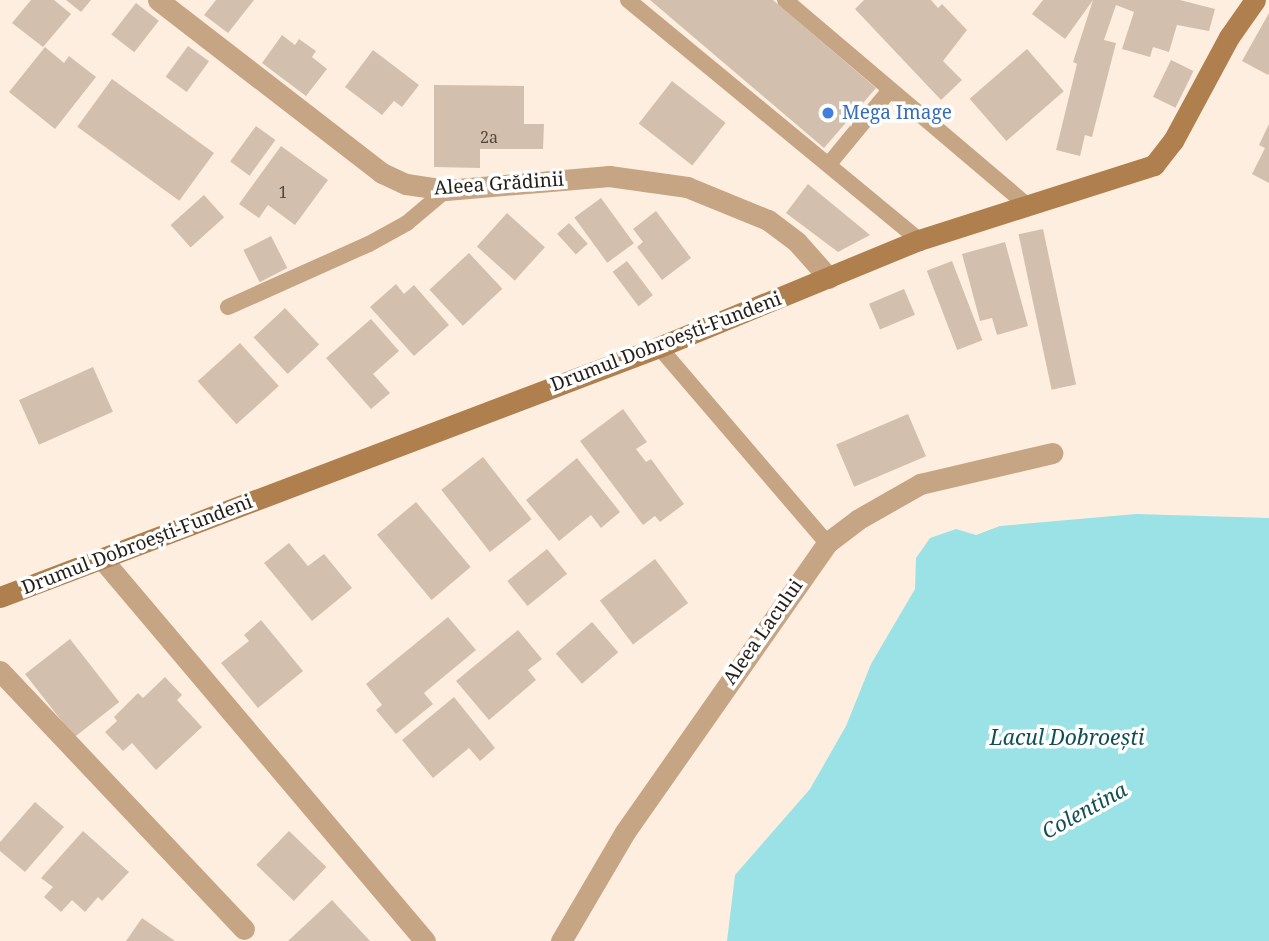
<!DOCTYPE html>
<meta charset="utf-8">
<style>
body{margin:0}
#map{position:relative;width:1269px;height:941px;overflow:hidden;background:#feeedf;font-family:"Noto Serif",serif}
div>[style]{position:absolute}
.water>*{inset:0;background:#9be2e6}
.building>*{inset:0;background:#d3bfad;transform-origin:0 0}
.lane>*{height:16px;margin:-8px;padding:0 8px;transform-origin:8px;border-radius:8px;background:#c6a584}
.street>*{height:21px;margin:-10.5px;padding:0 10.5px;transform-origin:10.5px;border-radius:10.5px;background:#c6a584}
.secondary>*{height:21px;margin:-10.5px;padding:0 10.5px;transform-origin:10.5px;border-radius:10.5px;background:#af7f4d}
.dots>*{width:19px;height:19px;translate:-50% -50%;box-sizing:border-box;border:4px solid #fff;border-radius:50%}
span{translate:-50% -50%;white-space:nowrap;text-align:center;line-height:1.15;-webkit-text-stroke:7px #fff;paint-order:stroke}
.number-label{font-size:16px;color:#50463c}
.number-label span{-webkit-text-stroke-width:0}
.shop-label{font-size:19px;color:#366cbe}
.left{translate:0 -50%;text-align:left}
.street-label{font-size:19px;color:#251e17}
.water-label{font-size:21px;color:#104f53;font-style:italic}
</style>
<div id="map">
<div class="water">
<i style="clip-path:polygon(1136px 514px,1269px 518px,1269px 941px,727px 941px,735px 875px,810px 789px,846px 726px,871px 664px,915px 589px,916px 558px,930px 538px,956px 529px,976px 535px,1000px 526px)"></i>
</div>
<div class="building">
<i style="clip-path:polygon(31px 0,54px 0,71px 14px,43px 47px,12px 23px)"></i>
<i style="clip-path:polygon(66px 0,91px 0,81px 12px)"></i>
<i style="clip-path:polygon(216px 0,254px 0,228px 33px,204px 15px)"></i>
<i style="clip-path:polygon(650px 0,773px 0,876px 88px,824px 148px)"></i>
<i style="clip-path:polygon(864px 0,931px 0,938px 8px,942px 4px,967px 30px,943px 61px,962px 80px,941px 100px,855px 9px)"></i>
<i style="clip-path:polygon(1043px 0,1180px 0,1215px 9px,1209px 31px,1177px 25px,1169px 52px,1153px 47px,1150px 57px,1122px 49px,1134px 12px,1116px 5px,1104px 40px,1116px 43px,1092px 137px,1085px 135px,1080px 156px,1056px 150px,1077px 64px,1073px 62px,1093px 0,1065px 39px,1032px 14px)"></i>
<i style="left:136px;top:3px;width:29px;height:40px;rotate:38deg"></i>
<i style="clip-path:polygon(1269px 13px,1269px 73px,1268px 75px,1242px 61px)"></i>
<i style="clip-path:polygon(282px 35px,295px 45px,299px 39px,316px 51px,312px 57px,327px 69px,306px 96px,262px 63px)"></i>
<i style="left:188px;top:46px;width:26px;height:38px;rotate:36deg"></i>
<i style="clip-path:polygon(45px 47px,64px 63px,69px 56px,96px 77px,55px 129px,9px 92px)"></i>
<i style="left:1027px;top:49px;width:56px;height:76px;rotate:49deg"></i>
<i style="clip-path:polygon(373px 50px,419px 85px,402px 107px,394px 101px,382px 115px,345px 87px)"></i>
<i style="left:1171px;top:60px;width:25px;height:41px;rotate:26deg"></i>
<i style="left:112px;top:79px;width:126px;height:59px;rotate:36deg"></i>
<i style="left:672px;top:81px;width:68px;height:54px;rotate:38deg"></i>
<i style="clip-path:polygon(434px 85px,524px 86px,524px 124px,544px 124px,543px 149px,480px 149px,480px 168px,434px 167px)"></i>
<i style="clip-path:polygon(1269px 124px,1269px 183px,1252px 174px,1265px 148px,1259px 145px)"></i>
<i style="left:256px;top:126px;width:24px;height:44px;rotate:36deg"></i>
<i style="clip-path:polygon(281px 146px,328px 180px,295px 225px,268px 205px,259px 218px,239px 204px)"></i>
<i style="clip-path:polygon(808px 184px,870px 235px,838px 252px,786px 213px)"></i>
<i style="left:204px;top:195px;width:30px;height:45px;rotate:48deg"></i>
<i style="left:601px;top:198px;width:56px;height:33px;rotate:54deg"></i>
<i style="clip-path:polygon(656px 211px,691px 258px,662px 280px,637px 247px,643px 242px,633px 229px)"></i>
<i style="left:507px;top:213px;width:51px;height:45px;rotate:42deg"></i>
<i style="left:569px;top:223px;width:28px;height:16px;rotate:48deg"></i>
<i style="left:1043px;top:229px;width:159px;height:25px;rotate:78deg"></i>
<i style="left:271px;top:236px;width:36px;height:31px;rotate:63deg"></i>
<i style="clip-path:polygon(1005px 242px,1028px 326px,997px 335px,992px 318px,980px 321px,962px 254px)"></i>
<i style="left:469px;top:253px;width:49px;height:54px;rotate:47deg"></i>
<i style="left:627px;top:261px;width:43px;height:18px;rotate:53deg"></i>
<i style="left:952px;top:261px;width:85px;height:27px;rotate:69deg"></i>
<i style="clip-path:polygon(396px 284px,404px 294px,414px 285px,449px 325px,414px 356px,370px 307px)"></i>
<i style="left:904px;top:289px;width:28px;height:38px;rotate:67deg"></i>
<i style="left:285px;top:308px;width:50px;height:43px;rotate:47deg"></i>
<i style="clip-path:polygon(371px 319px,399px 351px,373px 374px,390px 393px,371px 409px,326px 358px)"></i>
<i style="left:240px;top:343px;width:58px;height:57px;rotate:48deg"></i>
<i style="left:93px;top:367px;width:49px;height:81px;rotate:66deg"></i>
<i style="clip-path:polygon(623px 409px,647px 442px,636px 449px,646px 462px,651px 459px,684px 504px,660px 522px,655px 516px,643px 525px,580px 441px)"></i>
<i style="left:908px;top:414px;width:46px;height:78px;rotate:67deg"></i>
<i style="left:483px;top:457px;width:79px;height:53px;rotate:52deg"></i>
<i style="clip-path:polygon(577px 458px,620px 512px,601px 528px,591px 515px,559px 541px,526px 500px)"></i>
<i style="left:416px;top:502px;width:85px;height:51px;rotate:50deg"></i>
<i style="clip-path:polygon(289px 543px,308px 566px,324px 554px,352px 588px,312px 621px,264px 563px)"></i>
<i style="left:547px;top:549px;width:32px;height:51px;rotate:51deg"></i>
<i style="left:655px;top:559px;width:55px;height:69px;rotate:53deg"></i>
<i style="clip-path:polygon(448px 617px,476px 650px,424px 693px,433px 704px,396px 734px,376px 710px,382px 705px,366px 684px)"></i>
<i style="clip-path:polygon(261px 620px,303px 671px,258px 708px,221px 663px,249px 641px,244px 635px)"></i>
<i style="left:592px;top:622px;width:40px;height:48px;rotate:49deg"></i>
<i style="clip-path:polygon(518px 630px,542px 659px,528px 670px,536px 680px,489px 720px,456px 681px)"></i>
<i style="left:70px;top:639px;width:80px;height:57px;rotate:52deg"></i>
<i style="clip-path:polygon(165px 677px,182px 695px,177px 700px,202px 727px,156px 770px,132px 743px,123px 751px,105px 732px,117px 721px,114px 717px,138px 693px,143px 698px)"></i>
<i style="clip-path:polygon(454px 697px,495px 748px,480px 761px,469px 748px,433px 778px,402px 740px)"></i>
<i style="clip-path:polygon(35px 802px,64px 827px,25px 872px,0 851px,0 842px)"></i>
<i style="clip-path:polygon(83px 831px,129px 872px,102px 901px,98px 897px,85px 912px,72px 900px,61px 912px,44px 897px,53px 887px,41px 878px)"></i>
<i style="left:289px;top:831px;width:52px;height:47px;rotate:44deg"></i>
<i style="clip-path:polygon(332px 900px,370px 941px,288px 941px)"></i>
<i style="clip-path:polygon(142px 918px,175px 941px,126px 941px)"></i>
</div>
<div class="lane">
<i style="left:628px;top:0;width:377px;rotate:39.5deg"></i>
<i style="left:785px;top:0;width:317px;rotate:40.3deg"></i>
<i style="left:829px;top:164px;width:96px;rotate:-50.5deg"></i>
<i style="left:228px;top:307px;width:154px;rotate:-24.1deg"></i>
<i style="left:369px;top:244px;width:43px;rotate:-28.9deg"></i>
<i style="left:407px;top:223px;width:51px;rotate:-40.2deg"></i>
<i style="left:659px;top:347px;width:258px;rotate:49.4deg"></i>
</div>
<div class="street">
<i style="left:158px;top:0;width:283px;rotate:37.7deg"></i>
<i style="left:382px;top:173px;width:26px;rotate:25deg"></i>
<i style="left:406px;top:184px;width:40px;rotate:8.5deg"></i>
<i style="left:446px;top:190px;width:164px;rotate:-4.9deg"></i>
<i style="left:609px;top:176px;width:79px;rotate:8deg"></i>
<i style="left:687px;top:187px;width:87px;rotate:22.2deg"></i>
<i style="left:768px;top:220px;width:36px;rotate:37deg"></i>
<i style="left:797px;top:242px;width:48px;rotate:48.4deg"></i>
<i style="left:102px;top:559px;width:500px;rotate:49.78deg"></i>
<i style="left:0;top:671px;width:355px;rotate:46.6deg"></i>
<i style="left:561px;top:941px;width:126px;rotate:-59.6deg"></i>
<i style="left:625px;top:832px;width:353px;rotate:-55deg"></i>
<i style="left:827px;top:543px;width:38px;rotate:-37deg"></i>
<i style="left:857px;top:520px;width:73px;rotate:-29.7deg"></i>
<i style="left:920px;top:484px;width:136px;rotate:-13.2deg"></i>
</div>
<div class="secondary">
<i style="left:0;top:597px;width:705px;rotate:-20.77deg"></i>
<i style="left:659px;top:347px;width:281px;rotate:-22.4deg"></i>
<i style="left:919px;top:240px;width:247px;rotate:-17.7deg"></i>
<i style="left:1154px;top:165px;width:31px;rotate:-52deg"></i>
<i style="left:1173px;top:141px;width:118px;rotate:-61.7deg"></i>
<i style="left:1229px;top:37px;width:45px;rotate:-54.9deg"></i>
</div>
<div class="dots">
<i style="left:828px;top:113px;background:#3f7fe0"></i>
</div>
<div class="number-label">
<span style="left:489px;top:137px">2a</span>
<span style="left:283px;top:192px">1</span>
</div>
<div class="shop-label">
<span class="left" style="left:842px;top:113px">Mega Image</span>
</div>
<div class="street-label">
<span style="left:499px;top:184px;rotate:-4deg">Aleea Grădinii</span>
<span style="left:666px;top:342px;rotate:-21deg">Drumul Dobroești-Fundeni</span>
<span style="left:137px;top:545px;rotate:-21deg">Drumul Dobroești-Fundeni</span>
<span style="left:763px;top:632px;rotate:-55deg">Aleea Lacului</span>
</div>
<div class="water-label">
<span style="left:1067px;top:737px">Lacul Dobroești</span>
<span style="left:1084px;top:810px;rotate:-29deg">Colentina</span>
</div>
</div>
